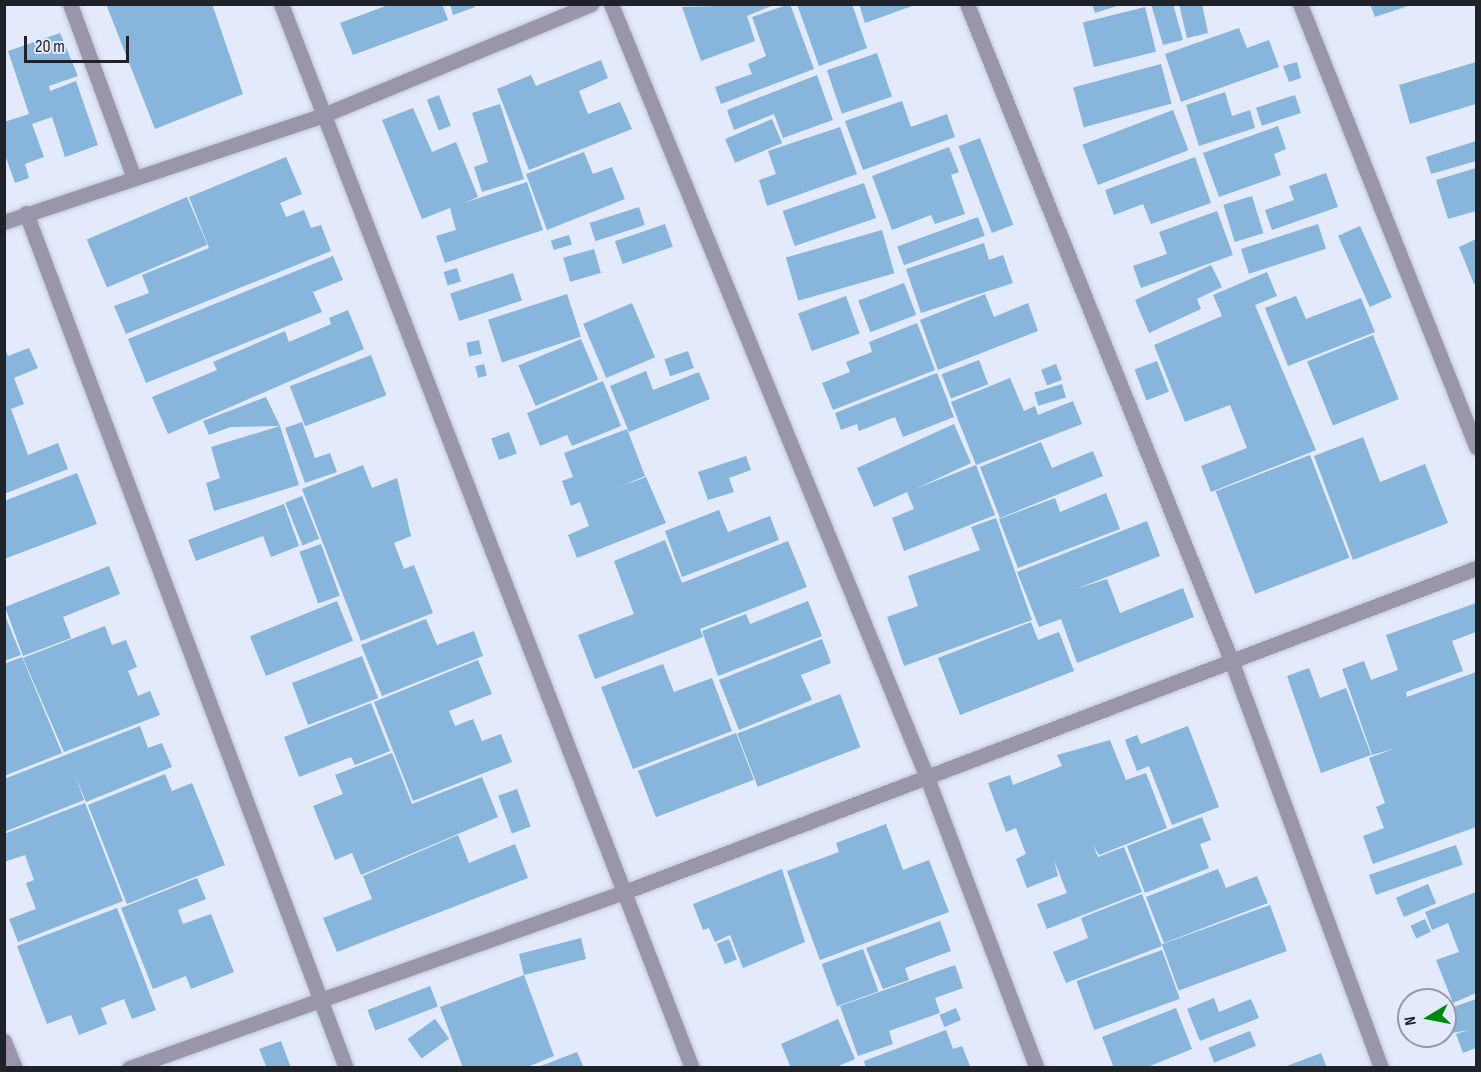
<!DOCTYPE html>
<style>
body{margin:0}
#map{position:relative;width:1481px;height:1072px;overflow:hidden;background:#e3eafc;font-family:"Sofia Sans Condensed",sans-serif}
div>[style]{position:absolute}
.building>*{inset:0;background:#87b5db;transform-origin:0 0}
.roads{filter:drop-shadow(0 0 2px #c0c6d6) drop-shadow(0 0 2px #c0c6d6)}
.minor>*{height:15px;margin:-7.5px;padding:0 7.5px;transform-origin:7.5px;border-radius:7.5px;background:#9995ab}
span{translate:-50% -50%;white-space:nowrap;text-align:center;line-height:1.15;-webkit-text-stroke:6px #e3eafc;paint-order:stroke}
.frame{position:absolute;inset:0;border:6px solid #202229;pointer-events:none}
.north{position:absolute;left:1397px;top:988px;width:60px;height:60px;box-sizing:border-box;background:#e3eafc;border:2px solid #959aa8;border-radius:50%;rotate:260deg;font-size:16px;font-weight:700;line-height:24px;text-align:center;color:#202229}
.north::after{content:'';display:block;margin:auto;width:21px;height:27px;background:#00870f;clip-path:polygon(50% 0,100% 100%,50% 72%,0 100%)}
.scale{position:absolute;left:24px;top:36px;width:105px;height:27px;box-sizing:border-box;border:3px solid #202229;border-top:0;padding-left:8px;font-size:18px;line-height:21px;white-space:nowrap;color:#202229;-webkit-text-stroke:4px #e3eafc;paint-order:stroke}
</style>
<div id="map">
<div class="building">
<i style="clip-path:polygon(106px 4px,212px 4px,243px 94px,155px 129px)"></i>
<i style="clip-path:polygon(391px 4px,442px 4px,448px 20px,353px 55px,340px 23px)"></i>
<i style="clip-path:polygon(450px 4px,474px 4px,475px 7px,453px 15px)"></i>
<i style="clip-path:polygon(776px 4px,747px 16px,755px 41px,701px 61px,682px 7px)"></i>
<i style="clip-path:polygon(790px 4px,814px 69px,721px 104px,715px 87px,752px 74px,748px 64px,766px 56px,752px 17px)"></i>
<i style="clip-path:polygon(797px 4px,852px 4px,867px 48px,819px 66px)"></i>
<i style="clip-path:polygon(859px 4px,915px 4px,915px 5px,865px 23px)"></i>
<i style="clip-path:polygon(1092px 4px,1117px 4px,1117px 6px,1095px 13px)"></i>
<i style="clip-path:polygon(1151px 4px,1173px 4px,1183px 40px,1163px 45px)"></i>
<i style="clip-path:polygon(1179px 4px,1202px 4px,1208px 33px,1187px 38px)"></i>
<i style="clip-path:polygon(1370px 4px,1411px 4px,1411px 5px,1375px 17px)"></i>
<i style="left:1145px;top:7px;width:46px;height:64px;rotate:76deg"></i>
<i style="clip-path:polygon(1239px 28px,1247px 48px,1269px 40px,1279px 67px,1181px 102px,1165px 54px)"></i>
<i style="clip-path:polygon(60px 33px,78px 76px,49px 86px,50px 91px,76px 81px,98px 145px,65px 157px,52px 117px,32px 124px,44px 157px,25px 164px,29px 178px,15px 183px,4px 152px,4px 122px,29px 114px,8px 51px)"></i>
<i style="left:877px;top:53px;width:46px;height:53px;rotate:71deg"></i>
<i style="clip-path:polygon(601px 60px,608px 78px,579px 91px,588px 114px,620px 102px,632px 129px,529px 170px,497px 89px,531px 75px,536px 86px)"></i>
<i style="clip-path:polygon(1297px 62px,1301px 78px,1289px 82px,1283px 66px)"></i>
<i style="clip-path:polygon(1476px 62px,1476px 104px,1410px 124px,1399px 85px)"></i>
<i style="left:1161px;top:64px;width:41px;height:91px;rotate:75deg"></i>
<i style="clip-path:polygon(817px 75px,833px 120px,783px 138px,774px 114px,734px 130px,727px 110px)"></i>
<i style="clip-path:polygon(1225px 92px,1232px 116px,1250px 110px,1255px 128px,1199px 146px,1186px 105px)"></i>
<i style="left:439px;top:95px;width:33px;height:13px;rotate:69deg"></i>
<i style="left:1295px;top:95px;width:19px;height:41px;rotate:72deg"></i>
<i style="clip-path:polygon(902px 101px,911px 127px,947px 114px,955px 137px,863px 170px,845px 121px)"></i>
<i style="clip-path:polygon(500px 104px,524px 179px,482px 192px,474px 167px,488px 162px,472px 113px)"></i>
<i style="clip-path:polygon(413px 108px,432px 152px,456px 142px,478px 197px,464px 203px,527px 182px,543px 230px,445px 263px,436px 236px,456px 230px,450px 208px,422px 219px,382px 120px)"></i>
<i style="left:1173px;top:110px;width:43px;height:97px;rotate:69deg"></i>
<i style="left:772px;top:119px;width:26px;height:51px;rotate:67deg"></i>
<i style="clip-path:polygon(1278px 126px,1286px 149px,1274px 154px,1281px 175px,1219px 197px,1203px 153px)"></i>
<i style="clip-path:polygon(840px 127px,857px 174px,767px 206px,759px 180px,776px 174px,768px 151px)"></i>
<i style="left:980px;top:138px;width:93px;height:23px;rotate:69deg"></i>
<i style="clip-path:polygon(1476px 141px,1476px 161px,1431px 174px,1426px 157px)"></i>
<i style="clip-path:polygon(949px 147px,959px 172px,951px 175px,965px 214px,935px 224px,931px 215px,892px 230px,872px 176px)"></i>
<i style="clip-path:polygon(584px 152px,593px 174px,612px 167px,625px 199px,547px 230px,526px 174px)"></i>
<i style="clip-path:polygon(286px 157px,302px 194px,280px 203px,286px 217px,304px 210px,311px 228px,321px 225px,331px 251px,126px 334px,114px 306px,149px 293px,142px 275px,209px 248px,189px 197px)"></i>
<i style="clip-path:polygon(1195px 157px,1211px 203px,1151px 224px,1143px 204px,1114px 215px,1105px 190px)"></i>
<i style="clip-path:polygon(1476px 168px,1476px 211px,1448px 219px,1436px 180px)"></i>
<i style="clip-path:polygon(1326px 173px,1338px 207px,1272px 230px,1265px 210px,1294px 200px,1289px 186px)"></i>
<i style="left:864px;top:183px;width:37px;height:86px;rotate:71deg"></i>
<i style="left:1252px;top:196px;width:39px;height:30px;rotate:73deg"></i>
<i style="left:187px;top:197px;width:52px;height:109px;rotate:67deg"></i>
<i style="left:639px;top:207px;width:19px;height:52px;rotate:72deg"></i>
<i style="clip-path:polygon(1217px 211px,1233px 255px,1141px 288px,1133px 266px,1167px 254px,1159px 232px)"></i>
<i style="left:978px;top:217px;width:20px;height:86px;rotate:70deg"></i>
<i style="left:665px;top:224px;width:24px;height:53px;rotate:71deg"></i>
<i style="left:1318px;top:224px;width:26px;height:81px;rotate:72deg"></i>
<i style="left:1360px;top:226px;width:78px;height:24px;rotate:66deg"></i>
<i style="left:882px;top:230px;width:45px;height:100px;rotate:74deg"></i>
<i style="left:569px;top:235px;width:10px;height:19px;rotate:73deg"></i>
<i style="clip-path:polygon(1476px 239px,1476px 283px,1474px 284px,1459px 247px)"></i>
<i style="clip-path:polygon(984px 243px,989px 260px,1003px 255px,1013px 283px,921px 313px,906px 269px)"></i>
<i style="left:594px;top:249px;width:25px;height:32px;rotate:74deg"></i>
<i style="clip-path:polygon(333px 256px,343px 280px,313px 292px,322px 312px,146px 383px,128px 339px)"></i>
<i style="clip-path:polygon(1211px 265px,1222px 287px,1197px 299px,1201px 309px,1149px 333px,1135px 300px)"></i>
<i style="left:457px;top:268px;width:14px;height:14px;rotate:73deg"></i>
<i style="clip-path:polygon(1267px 272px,1277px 296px,1255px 305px,1316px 450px,1211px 492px,1201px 466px,1247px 448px,1230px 405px,1185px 422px,1154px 345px,1222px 316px,1213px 295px)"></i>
<i style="left:513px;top:273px;width:29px;height:66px;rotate:72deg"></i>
<i style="left:904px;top:283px;width:34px;height:49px;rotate:69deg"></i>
<i style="left:567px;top:294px;width:45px;height:83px;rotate:72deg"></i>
<i style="clip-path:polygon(985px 294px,994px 317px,1028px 303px,1038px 331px,938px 370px,920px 320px)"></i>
<i style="left:846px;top:296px;width:40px;height:51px;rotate:70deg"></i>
<i style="clip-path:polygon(1296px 296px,1306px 319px,1361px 298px,1375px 332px,1288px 366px,1265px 308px)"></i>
<i style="left:632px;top:303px;width:59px;height:53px;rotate:67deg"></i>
<i style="clip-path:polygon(348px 310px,364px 349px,168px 434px,152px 397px,217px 370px,213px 362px,285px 331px,289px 342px,331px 324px,329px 318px)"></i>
<i style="clip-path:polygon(917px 323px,935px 370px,833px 410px,822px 383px,850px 372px,846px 362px,872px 352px,869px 342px)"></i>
<i style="left:1373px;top:335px;width:69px;height:71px;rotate:68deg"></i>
<i style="left:581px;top:339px;width:44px;height:68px;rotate:67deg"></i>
<i style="left:479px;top:340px;width:14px;height:13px;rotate:78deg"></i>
<i style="clip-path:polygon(4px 347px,8px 356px,29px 348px,38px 368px,14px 378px,24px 404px,11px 409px,28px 455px,58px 443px,68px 469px,4px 494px)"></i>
<i style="left:688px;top:351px;width:18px;height:25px;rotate:71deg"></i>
<i style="left:371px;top:355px;width:43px;height:87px;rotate:69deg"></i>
<i style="left:979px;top:360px;width:26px;height:40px;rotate:69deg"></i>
<i style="left:1157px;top:361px;width:33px;height:24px;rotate:69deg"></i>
<i style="left:484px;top:364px;width:12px;height:9px;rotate:76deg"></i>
<i style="left:1056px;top:364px;width:17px;height:16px;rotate:69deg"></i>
<i style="clip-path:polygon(646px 371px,653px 390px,699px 372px,710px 399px,629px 432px,610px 386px)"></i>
<i style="clip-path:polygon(937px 373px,954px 417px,903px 437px,895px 417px,859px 431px,857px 424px,841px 430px,835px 413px)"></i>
<i style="clip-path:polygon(1010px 378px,1024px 411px,1035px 406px,1038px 415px,1073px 401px,1082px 424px,976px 465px,951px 402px)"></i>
<i style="clip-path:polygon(603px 381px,621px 426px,572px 446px,567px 435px,540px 446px,527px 413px)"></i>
<i style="left:1062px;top:384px;width:14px;height:29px;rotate:73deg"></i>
<i style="clip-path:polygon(266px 397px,280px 426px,230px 427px,209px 435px,203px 421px)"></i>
<i style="clip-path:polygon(302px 422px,315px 458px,330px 453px,337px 472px,305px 483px,285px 428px)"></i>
<i style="clip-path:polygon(954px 424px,971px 463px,915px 489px,976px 465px,995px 515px,904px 551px,892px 518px,914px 509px,907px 492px,874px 507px,857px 468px)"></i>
<i style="clip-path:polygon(280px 426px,299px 485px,214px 511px,206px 483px,220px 478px,211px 447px)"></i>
<i style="clip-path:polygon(627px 429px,645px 476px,619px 487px,646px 477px,666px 523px,577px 558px,568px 535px,589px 526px,580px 502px,571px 506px,562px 481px,573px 477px,564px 453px)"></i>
<i style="left:509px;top:432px;width:23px;height:19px;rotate:70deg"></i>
<i style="clip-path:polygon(1363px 437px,1380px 482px,1425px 464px,1448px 523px,1353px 560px,1314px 456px)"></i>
<i style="clip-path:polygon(1041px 442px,1052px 468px,1093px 451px,1103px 476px,1000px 518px,980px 467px)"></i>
<i style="left:1310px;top:455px;width:110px;height:101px;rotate:69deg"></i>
<i style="clip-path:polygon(746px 456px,751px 470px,729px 478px,734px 492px,708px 500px,698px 472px)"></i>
<i style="clip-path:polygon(363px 465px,372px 488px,397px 478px,411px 536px,394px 543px,404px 569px,414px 565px,433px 613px,361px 641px,302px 489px)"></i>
<i style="clip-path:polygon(77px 473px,97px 524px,4px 559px,4px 501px)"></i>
<i style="clip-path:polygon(1106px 493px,1120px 529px,1018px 568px,999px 519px,1055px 498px,1060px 512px)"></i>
<i style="left:302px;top:496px;width:46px;height:18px;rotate:68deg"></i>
<i style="clip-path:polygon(284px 504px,299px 546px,271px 557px,263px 536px,196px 561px,188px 540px)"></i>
<i style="clip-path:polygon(719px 510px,728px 532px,770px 516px,779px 540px,682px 577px,665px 531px)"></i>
<i style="clip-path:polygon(996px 518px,1032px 620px,904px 666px,887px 617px,918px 606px,908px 576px,980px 550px,971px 527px)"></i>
<i style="clip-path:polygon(1147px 521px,1160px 556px,1076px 589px,1107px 579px,1120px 613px,1183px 588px,1194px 617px,1077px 663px,1061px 619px,1039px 627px,1017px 572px)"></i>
<i style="clip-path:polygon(665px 540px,682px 583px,788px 541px,807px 587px,700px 629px,703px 637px,595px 679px,578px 635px,634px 614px,614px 561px)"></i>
<i style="left:321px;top:544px;width:55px;height:23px;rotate:70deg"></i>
<i style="clip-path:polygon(109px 566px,120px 594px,63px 617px,71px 638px,23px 656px,5px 607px)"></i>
<i style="left:337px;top:601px;width:43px;height:94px;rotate:68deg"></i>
<i style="clip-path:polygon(808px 601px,822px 636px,718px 676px,702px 631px,746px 614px,750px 624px)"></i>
<i style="clip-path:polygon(1476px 603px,1476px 632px,1452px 641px,1463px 671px,1406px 692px,1407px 697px,1476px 672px,1476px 827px,1373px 864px,1363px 836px,1384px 828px,1376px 807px,1385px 803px,1369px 758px,1396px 748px,1372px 755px,1342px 669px,1364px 661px,1371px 680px,1398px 670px,1386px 635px)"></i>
<i style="clip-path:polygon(4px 613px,21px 655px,4px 661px)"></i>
<i style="clip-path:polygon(426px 619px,437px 645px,474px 631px,483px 656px,382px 696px,361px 645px)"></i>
<i style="clip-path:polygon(1031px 622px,1038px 640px,1059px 632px,1074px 671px,960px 715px,938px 658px)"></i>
<i style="clip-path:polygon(105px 626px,112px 645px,126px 640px,137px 667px,128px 671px,138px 696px,150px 691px,160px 715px,64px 752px,23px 658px)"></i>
<i style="clip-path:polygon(822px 639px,831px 663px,801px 675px,812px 700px,739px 730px,719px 680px)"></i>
<i style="left:362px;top:656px;width:45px;height:75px;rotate:69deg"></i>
<i style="clip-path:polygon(22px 657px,62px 753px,4px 776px,4px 664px)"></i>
<i style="clip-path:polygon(478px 660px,492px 694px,449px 711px,455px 726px,473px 719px,482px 741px,501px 734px,512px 762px,413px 801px,374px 702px)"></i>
<i style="clip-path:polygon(663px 664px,674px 692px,712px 678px,732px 731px,633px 769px,601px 687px)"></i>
<i style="clip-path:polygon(1309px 668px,1320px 698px,1346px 688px,1371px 755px,1321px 773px,1287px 676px)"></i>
<i style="left:840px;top:694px;width:57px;height:110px;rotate:69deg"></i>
<i style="clip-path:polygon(371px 703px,390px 751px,355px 765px,351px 757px,299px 777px,284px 737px)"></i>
<i style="clip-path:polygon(140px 726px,148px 748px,162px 743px,172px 767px,86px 802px,75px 775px,84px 800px,4px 832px,4px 779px)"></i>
<i style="clip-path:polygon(1188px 726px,1219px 807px,1172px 825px,1149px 766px,1137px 771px,1125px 740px,1137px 735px,1141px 744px)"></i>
<i style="left:736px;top:733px;width:50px;height:105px;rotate:69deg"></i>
<i style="clip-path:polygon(1110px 740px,1126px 780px,1146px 773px,1167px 828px,1099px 855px,1093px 845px,1098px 857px,1124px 847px,1142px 892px,1047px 929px,1037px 904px,1067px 893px,1054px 860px,1058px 876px,1027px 888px,1016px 859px,1026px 854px,1016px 828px,1006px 832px,988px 783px,1010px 775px,1013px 785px,1062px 766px,1057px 755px)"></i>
<i style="clip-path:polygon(392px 753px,412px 804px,482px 777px,498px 817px,361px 875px,352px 853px,335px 860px,313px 806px,343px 794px,335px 775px)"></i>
<i style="clip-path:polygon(165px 774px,172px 791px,192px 783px,225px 865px,127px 904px,88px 805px)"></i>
<i style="left:517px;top:789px;width:40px;height:20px;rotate:70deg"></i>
<i style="clip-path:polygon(85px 803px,123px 901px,18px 942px,9px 919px,36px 909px,26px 883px,34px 880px,25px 855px,4px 862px,4px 834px)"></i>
<i style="clip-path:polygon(1202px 817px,1211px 840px,1200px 844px,1209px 868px,1145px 893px,1127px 846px)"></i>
<i style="clip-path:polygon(886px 824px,903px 870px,929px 860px,949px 912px,820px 960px,787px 871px,839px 852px,836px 843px)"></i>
<i style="clip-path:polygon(458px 835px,469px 863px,515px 844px,528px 878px,337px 952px,323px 918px,372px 899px,363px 876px)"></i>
<i style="left:1456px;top:845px;width:21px;height:92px;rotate:71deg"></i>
<i style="clip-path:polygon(782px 869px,805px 942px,743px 968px,730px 935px,715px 942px,709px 928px,703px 930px,693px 904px)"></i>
<i style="clip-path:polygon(1218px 869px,1226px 888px,1257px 876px,1268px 903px,1164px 943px,1146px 897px)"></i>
<i style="clip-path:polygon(197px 878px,206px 899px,178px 910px,183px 924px,211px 914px,234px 972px,191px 989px,186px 976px,153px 989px,121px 908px)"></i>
<i style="left:1428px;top:884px;width:21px;height:35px;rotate:67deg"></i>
<i style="clip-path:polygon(1476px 892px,1476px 993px,1453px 1003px,1436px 960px,1459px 952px,1448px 923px,1432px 930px,1425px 912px)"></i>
<i style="clip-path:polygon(1142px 894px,1162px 946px,1066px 983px,1053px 952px,1088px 938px,1081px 918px)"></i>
<i style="left:1270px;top:905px;width:49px;height:115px;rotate:70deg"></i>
<i style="clip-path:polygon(117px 908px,156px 1010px,132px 1019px,124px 999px,101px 1008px,107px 1024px,79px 1035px,71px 1015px,47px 1024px,17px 946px)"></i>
<i style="left:1425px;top:919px;width:14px;height:16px;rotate:65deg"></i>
<i style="clip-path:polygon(940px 921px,951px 951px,905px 968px,909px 980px,883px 989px,866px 948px)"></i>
<i style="clip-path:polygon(581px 938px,586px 959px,524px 975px,554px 1056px,525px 1068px,463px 1068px,440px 1007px,524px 975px,519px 954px)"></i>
<i style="left:729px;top:939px;width:22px;height:13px;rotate:69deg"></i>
<i style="left:863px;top:949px;width:45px;height:44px;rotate:70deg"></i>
<i style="left:1162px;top:950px;width:52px;height:91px;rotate:70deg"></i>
<i style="clip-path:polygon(955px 965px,963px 988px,935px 998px,940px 1013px,889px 1031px,893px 1044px,858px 1056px,840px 1006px)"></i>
<i style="left:430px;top:986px;width:22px;height:67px;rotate:69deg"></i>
<i style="clip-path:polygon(1214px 998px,1219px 1012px,1251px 999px,1259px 1018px,1200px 1041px,1187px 1009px)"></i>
<i style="clip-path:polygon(1476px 999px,1476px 1048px,1463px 1053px,1456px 1034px,1469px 1030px,1452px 1033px,1445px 1010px)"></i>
<i style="left:956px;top:1008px;width:13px;height:18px;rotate:67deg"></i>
<i style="clip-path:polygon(1176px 1008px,1192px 1049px,1145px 1068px,1114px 1068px,1102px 1037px)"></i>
<i style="left:435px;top:1019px;width:24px;height:34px;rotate:54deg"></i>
<i style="clip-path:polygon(838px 1019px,855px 1059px,834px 1068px,791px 1068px,781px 1044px)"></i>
<i style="clip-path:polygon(946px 1030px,953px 1049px,962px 1046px,971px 1068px,866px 1068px,864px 1061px)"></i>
<i style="left:1250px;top:1031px;width:16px;height:45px;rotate:68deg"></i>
<i style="clip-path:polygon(281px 1041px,291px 1068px,267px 1068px,259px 1049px)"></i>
<i style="clip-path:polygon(577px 1052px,584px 1068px,534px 1068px,546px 1064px)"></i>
<i style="clip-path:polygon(1321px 1053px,1327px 1068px,1284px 1068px,1284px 1067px)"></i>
</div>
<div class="roads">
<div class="minor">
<i style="left:70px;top:4px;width:182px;rotate:69.8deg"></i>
<i style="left:281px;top:4px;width:1141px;rotate:68.88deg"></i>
<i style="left:611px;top:4px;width:833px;rotate:67.78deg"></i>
<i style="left:926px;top:775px;width:313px;rotate:69.3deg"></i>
<i style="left:967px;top:4px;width:707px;rotate:68.08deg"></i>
<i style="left:1231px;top:660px;width:435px;rotate:69.8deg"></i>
<i style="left:1300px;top:4px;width:477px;rotate:68.3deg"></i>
<i style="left:26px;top:213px;width:913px;rotate:69.48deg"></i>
<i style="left:4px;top:222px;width:340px;rotate:-18.5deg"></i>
<i style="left:326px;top:114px;width:287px;rotate:-22.5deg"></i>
<i style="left:4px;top:1041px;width:29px;rotate:68deg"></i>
<i style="left:129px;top:1068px;width:529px;rotate:-19.57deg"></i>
<i style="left:627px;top:891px;width:908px;rotate:-20.83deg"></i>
</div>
</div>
<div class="frame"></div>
<div class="north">N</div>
<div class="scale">20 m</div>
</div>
